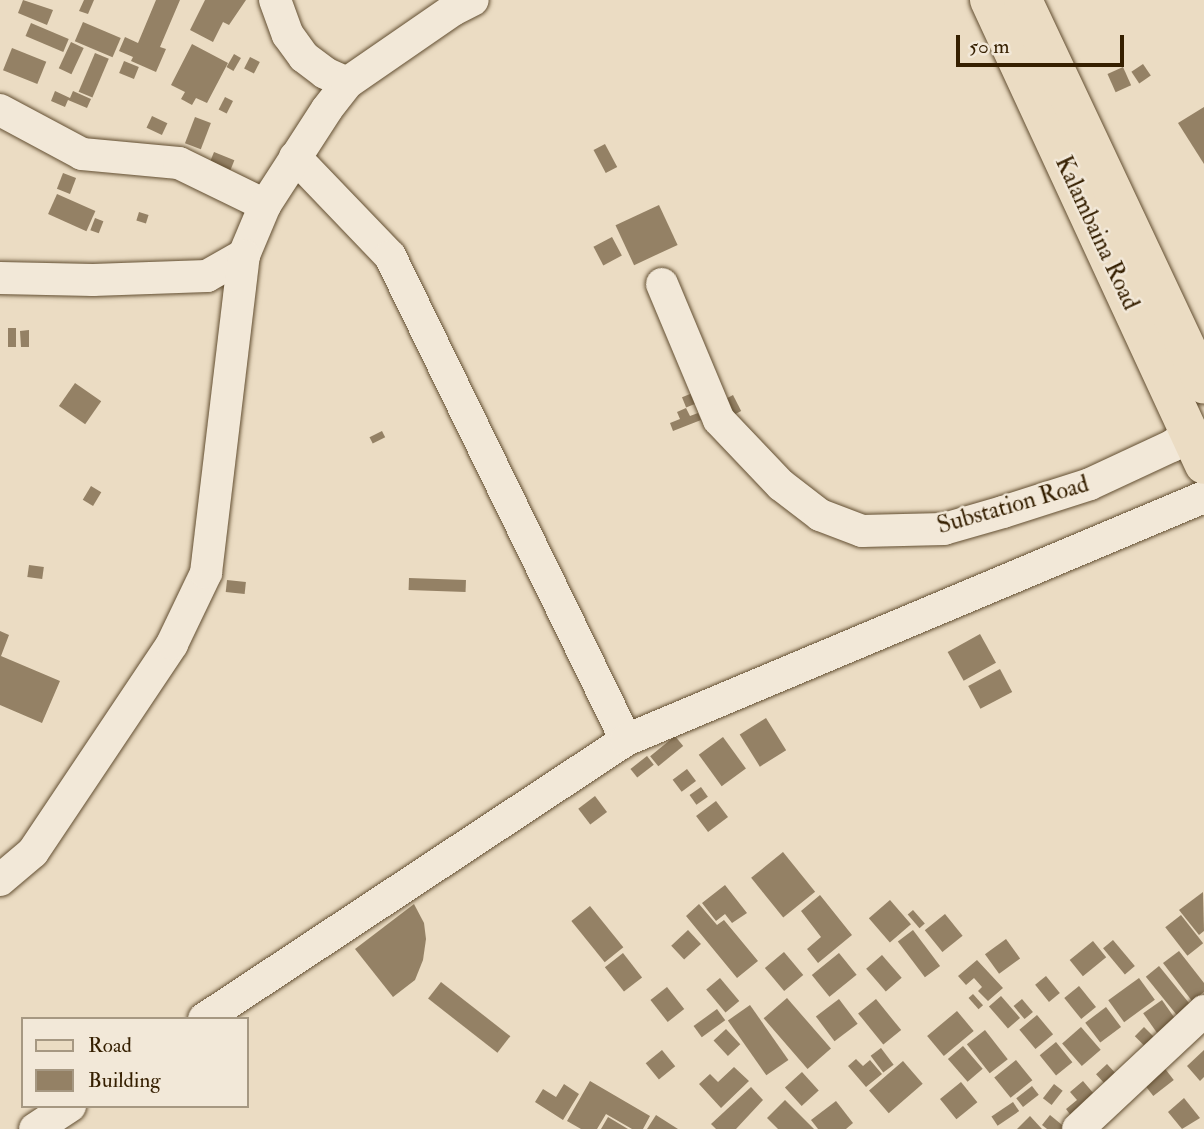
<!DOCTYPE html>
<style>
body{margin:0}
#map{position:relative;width:1204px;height:1129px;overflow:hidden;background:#ebdcc3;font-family:"IM FELL Double Pica",serif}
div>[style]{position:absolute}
.building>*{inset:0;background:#948165;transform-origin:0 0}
.roads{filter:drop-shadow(0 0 2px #624e31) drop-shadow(0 0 2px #624e31)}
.minor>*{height:32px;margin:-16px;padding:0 16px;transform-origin:16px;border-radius:16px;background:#f2e8d8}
.major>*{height:38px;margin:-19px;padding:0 19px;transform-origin:19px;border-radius:19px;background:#ebdcc3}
span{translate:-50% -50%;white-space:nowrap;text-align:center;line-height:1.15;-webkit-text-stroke:5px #f2e8d8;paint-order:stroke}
.street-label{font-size:24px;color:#351f00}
.legend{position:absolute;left:21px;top:1017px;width:228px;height:91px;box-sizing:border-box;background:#f2e8d8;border:2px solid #a69882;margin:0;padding:9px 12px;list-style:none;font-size:21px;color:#351f00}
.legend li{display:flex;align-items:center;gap:14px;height:35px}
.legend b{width:35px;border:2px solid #a69882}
.scale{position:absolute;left:956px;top:35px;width:168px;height:32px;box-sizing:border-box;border:4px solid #351f00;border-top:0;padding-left:9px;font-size:21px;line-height:24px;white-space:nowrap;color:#351f00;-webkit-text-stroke:5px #f2e8d8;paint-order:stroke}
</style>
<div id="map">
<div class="building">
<i style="clip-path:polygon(23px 0,53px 10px,47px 25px,18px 13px)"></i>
<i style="clip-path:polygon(84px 0,94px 0,88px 14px,79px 11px)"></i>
<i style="clip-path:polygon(156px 0,180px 0,160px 47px,166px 49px,156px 72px,131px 61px,133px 57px,119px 51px,125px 37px,138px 43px)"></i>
<i style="clip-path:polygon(205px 0,246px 0,229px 25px,223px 22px,213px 42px,190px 30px)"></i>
<i style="left:83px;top:22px;width:41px;height:21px;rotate:23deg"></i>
<i style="left:31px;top:23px;width:41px;height:14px;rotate:23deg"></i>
<i style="left:71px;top:42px;width:14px;height:29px;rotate:25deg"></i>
<i style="clip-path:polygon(192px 44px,228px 63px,207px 103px,196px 98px,192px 105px,181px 99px,185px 92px,171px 85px)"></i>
<i style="left:12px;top:48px;width:37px;height:24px;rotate:22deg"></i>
<i style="left:95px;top:53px;width:15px;height:42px;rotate:23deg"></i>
<i style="left:234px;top:54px;width:8px;height:15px;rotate:30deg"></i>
<i style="left:250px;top:57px;width:11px;height:13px;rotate:27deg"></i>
<i style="left:124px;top:61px;width:16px;height:13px;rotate:22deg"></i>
<i style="left:1143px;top:64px;width:14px;height:14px;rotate:56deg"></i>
<i style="left:1123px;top:67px;width:20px;height:17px;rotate:66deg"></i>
<i style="clip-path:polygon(55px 91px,70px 98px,73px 91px,91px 99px,87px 108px,68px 100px,65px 107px,51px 101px)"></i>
<i style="left:225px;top:97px;width:9px;height:14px;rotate:27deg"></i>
<i style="clip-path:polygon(1204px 107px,1204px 164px,1178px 123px)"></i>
<i style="left:152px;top:116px;width:17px;height:13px;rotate:25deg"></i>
<i style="left:195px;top:117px;width:17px;height:28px;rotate:21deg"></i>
<i style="left:605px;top:144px;width:26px;height:13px;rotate:62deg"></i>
<i style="left:214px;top:152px;width:22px;height:11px;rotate:22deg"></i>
<i style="left:63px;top:173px;width:14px;height:17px;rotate:21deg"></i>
<i style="left:57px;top:194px;width:42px;height:22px;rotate:24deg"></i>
<i style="left:659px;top:205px;width:44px;height:48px;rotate:65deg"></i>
<i style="left:139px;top:212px;width:10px;height:9px;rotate:17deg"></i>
<i style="left:95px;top:218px;width:9px;height:13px;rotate:21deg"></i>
<i style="left:612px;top:237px;width:21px;height:21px;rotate:62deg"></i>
<i style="left:8px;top:328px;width:8px;height:19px"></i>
<i style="clip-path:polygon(29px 330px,29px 347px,21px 347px,20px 331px)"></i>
<i style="left:75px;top:383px;width:32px;height:28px;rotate:35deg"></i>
<i style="left:695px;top:392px;width:11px;height:14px;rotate:68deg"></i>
<i style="left:733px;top:395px;width:18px;height:8px;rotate:63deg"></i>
<i style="clip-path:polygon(686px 408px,690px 416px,698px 413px,701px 420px,673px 431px,670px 423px,680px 419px,677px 412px)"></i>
<i style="left:382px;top:431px;width:7px;height:14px;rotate:63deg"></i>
<i style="left:91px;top:486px;width:12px;height:16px;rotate:31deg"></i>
<i style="left:29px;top:565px;width:15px;height:12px;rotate:8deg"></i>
<i style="left:409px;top:578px;width:57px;height:12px;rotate:2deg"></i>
<i style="left:227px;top:580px;width:19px;height:12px;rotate:6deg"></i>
<i style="clip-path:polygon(0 631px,9px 635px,1px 656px,60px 681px,42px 723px,0 705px)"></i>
<i style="left:980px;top:634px;width:33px;height:37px;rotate:61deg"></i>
<i style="left:1000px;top:669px;width:26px;height:36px;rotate:62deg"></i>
<i style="left:766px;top:718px;width:38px;height:31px;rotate:58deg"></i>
<i style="left:675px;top:736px;width:13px;height:32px;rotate:51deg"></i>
<i style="left:723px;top:737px;width:39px;height:30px;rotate:54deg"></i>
<i style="left:647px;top:756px;width:11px;height:21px;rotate:52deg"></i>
<i style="left:687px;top:769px;width:15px;height:18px;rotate:53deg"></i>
<i style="left:701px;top:787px;width:12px;height:14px;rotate:55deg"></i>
<i style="left:595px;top:796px;width:20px;height:21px;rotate:53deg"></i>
<i style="left:716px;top:801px;width:20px;height:25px;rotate:53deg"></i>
<i style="left:783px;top:852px;width:51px;height:41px;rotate:51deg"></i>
<i style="clip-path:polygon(725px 885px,747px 913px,732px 923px,725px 914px,716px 921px,702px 903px)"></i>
<i style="clip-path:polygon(1203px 892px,1204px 931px,1199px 935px,1179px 910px)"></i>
<i style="clip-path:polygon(820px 895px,852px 935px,818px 963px,807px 949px,821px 937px,801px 911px)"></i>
<i style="left:890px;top:900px;width:32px;height:28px;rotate:49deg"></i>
<i style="clip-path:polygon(414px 904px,424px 923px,426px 939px,423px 960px,415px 980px,393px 997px,355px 949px)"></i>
<i style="clip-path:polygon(699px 904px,717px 925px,724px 920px,758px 961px,737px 978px,686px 916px)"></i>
<i style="left:590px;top:906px;width:53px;height:24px;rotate:51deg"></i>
<i style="left:913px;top:910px;width:18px;height:7px;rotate:49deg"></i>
<i style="left:945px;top:914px;width:28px;height:26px;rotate:51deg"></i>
<i style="left:1181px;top:915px;width:36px;height:20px;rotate:52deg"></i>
<i style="left:688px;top:930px;width:19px;height:23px;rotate:47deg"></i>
<i style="left:913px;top:930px;width:45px;height:19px;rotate:53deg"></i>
<i style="left:1006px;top:939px;width:24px;height:26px;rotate:54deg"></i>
<i style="left:1113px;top:940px;width:34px;height:13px;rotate:50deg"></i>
<i style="left:1093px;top:941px;width:21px;height:30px;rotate:51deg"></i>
<i style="clip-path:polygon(1179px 951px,1204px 983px,1204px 992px,1192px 1001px,1163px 963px)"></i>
<i style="left:784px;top:952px;width:30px;height:25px;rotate:50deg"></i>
<i style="left:623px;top:953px;width:31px;height:23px;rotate:52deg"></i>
<i style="left:839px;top:953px;width:28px;height:35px;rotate:51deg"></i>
<i style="left:882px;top:955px;width:30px;height:21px;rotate:49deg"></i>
<i style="clip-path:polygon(977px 960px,1003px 988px,988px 1001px,978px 991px,982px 987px,974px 978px,966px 985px,958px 976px)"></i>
<i style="left:1159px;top:966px;width:58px;height:17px;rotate:51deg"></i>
<i style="left:1046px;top:976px;width:22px;height:14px;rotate:51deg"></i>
<i style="left:720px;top:978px;width:30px;height:18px;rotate:50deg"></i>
<i style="left:1139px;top:978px;width:27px;height:38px;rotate:54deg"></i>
<i style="left:441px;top:982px;width:88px;height:21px;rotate:38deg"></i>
<i style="left:1079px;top:986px;width:27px;height:19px;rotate:51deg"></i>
<i style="left:667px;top:987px;width:28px;height:21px;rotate:52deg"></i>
<i style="left:973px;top:994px;width:15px;height:6px;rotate:48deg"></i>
<i style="left:1001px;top:996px;width:29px;height:16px;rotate:49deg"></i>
<i style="left:787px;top:998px;width:67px;height:31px;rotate:49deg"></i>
<i style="left:839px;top:999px;width:31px;height:29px;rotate:53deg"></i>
<i style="left:876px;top:999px;width:40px;height:23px;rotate:51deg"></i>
<i style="left:1022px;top:999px;width:17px;height:11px;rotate:50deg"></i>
<i style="left:1162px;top:1000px;width:24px;height:23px;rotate:55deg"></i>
<i style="left:750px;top:1005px;width:67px;height:27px;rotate:55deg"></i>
<i style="left:1106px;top:1007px;width:25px;height:26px;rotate:53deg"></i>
<i style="left:717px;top:1009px;width:14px;height:29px;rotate:54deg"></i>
<i style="left:957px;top:1011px;width:26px;height:39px;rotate:50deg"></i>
<i style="left:1037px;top:1015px;width:25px;height:23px;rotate:50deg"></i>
<i style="left:1081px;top:1027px;width:30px;height:25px;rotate:49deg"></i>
<i style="left:1144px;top:1027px;width:17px;height:13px;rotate:45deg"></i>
<i style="left:726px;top:1029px;width:21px;height:17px;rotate:47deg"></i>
<i style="left:985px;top:1030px;width:37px;height:23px;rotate:52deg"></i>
<i style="left:1056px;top:1042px;width:26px;height:21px;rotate:51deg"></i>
<i style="left:963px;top:1046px;width:30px;height:20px;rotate:49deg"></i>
<i style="left:881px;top:1048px;width:21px;height:13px;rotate:53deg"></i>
<i style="left:662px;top:1050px;width:21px;height:21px;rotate:51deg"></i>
<i style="clip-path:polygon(1204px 1050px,1204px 1077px,1200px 1081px,1187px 1066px)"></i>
<i style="clip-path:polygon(856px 1059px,863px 1066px,870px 1060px,882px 1074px,866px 1087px,848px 1066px)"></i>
<i style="left:1016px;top:1060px;width:26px;height:28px;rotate:51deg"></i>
<i style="left:903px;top:1061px;width:30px;height:45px;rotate:49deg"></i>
<i style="left:1159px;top:1061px;width:24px;height:26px;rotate:52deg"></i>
<i style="left:1107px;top:1064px;width:18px;height:15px;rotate:47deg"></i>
<i style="clip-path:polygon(734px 1067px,749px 1081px,721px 1108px,699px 1084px,710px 1074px,718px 1082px)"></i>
<i style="left:802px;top:1072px;width:25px;height:23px;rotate:48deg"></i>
<i style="clip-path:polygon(590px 1081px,650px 1116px,643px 1129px,632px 1129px,606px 1114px,597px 1129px,581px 1129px,567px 1121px)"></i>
<i style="clip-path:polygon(1083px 1081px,1100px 1101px,1075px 1121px,1066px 1109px,1077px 1100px,1070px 1092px)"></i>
<i style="left:961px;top:1082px;width:26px;height:27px;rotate:51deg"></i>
<i style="clip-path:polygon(564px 1084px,579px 1094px,563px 1120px,535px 1102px,543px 1089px,556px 1097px)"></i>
<i style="left:1054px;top:1084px;width:11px;height:18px;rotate:38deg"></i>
<i style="left:1032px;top:1086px;width:11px;height:20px;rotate:52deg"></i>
<i style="clip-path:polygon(751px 1087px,763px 1100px,736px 1129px,716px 1129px,711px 1124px)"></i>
<i style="clip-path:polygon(1184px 1098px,1200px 1118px,1182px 1129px,1168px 1112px)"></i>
<i style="clip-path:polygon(785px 1100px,814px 1129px,778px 1129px,767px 1118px)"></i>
<i style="clip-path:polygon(836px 1101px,853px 1123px,846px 1129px,818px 1129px,811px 1120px)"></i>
<i style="left:1013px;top:1102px;width:11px;height:26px;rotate:56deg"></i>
<i style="clip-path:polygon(656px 1115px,678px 1129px,647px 1129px)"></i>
<i style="clip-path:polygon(1050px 1115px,1067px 1129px,1047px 1129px,1042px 1125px)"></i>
<i style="clip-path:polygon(1030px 1116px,1042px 1129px,1017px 1129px)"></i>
<i style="clip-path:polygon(608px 1117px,628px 1129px,601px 1129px)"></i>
</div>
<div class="roads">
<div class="minor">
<i style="left:275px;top:0;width:37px;rotate:70deg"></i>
<i style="left:288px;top:35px;width:27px;rotate:54deg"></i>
<i style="left:304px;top:57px;width:26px;rotate:37deg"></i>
<i style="left:325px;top:73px;width:24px;rotate:24deg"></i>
<i style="left:0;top:110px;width:93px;rotate:28.2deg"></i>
<i style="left:82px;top:154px;width:97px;rotate:5.3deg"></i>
<i style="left:179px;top:163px;width:96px;rotate:26deg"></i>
<i style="left:295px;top:157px;width:137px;rotate:46.2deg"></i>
<i style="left:390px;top:256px;width:538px;rotate:64.01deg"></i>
<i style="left:0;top:278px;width:93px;rotate:1.2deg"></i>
<i style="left:93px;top:280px;width:114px;rotate:-2deg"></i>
<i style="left:207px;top:276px;width:43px;rotate:-29.6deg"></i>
<i style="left:244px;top:255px;width:54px;rotate:-67.2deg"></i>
<i style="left:265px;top:205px;width:114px;rotate:-57.1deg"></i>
<i style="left:327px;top:109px;width:33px;rotate:-52deg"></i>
<i style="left:347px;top:83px;width:129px;rotate:-34.6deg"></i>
<i style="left:453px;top:10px;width:22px;rotate:-27deg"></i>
<i style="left:662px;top:284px;width:147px;rotate:67.3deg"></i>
<i style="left:719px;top:420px;width:90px;rotate:46.4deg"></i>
<i style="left:781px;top:485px;width:49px;rotate:37.6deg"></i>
<i style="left:820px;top:515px;width:45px;rotate:20.9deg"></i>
<i style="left:862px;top:531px;width:82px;rotate:-1.4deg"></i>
<i style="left:944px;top:529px;width:61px;rotate:-16.1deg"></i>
<i style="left:1003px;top:512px;width:91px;rotate:-17.8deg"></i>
<i style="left:1090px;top:484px;width:90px;rotate:-24.9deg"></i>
<i style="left:1172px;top:446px;width:21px;rotate:-37deg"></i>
<i style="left:0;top:880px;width:43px;rotate:-40.3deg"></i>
<i style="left:33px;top:852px;width:250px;rotate:-56.2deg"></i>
<i style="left:172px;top:644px;width:79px;rotate:-64.4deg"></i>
<i style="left:206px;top:573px;width:320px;rotate:-83.2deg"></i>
<i style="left:204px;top:1019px;width:506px;rotate:-33.47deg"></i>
<i style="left:626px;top:740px;width:627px;rotate:-22.8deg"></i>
<i style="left:35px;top:1129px;width:42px;rotate:-33.3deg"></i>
<i style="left:1078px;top:1129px;width:173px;rotate:-43.1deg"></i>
</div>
<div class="major">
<i style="left:989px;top:0;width:512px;rotate:65.19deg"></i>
<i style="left:1023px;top:0;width:425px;rotate:64.8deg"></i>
</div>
</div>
<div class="street-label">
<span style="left:1097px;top:233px;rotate:65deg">Kalambaina Road</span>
<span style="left:1013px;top:505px;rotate:-16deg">Substation Road</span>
</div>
<ul class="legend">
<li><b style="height:9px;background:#ebdcc3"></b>Road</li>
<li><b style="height:19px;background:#948165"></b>Building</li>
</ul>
<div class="scale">50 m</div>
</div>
